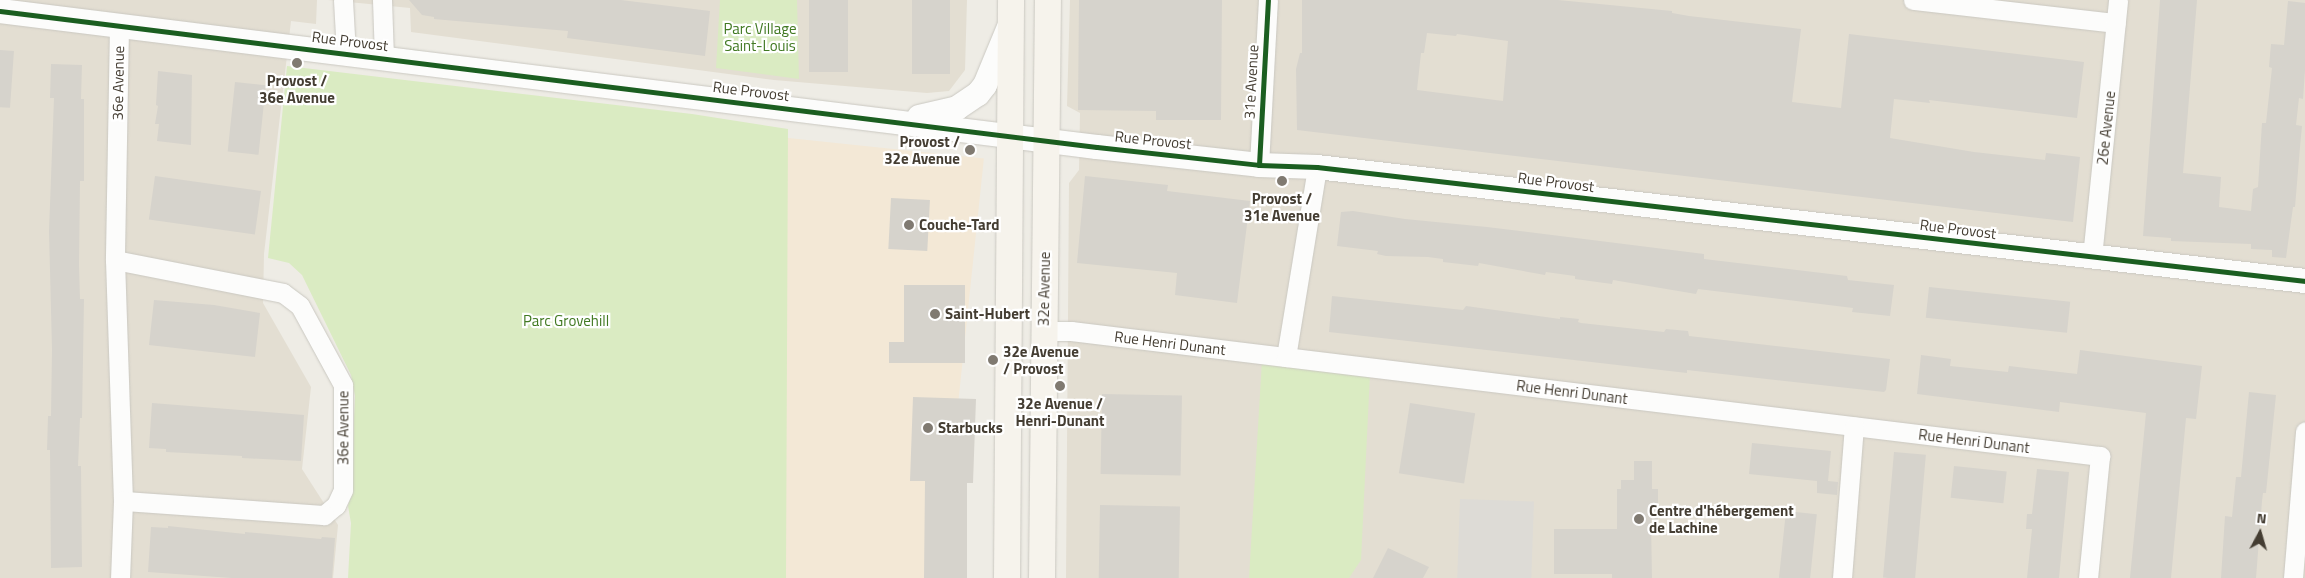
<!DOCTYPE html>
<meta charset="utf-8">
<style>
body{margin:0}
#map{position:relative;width:2305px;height:578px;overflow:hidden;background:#eeece5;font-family:"Titillium Web",sans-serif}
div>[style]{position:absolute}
.residential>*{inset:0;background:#e3ded2}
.commercial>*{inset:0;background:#f3e8d6;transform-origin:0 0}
.green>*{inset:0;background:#daebc2}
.parking>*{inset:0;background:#dddbd6;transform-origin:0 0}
.building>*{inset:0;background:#d6d3cc;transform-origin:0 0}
.roads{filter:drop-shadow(0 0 1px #cac8c1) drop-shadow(0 0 1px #cac8c1)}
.minor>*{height:19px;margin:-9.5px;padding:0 9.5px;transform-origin:9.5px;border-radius:9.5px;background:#fcfcfb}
.tertiary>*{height:24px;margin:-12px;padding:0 12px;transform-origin:12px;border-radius:12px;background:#fcfcfb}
.secondary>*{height:26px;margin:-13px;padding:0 13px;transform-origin:13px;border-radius:13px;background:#f6f3ec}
.cycleway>*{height:5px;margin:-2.5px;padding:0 2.5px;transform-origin:2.5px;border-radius:2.5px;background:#1b5e20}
.dots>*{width:14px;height:14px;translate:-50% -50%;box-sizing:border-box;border:2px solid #fff;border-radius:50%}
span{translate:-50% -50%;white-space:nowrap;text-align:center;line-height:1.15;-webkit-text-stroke:4.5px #fff;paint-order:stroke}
.park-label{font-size:15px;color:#417922}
.street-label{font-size:15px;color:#443d32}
.poi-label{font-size:15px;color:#443d32;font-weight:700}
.right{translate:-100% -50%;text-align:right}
.left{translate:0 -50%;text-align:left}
.north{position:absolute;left:2235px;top:508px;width:50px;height:50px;-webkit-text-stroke:4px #fff;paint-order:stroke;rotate:6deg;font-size:14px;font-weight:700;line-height:20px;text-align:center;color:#443d32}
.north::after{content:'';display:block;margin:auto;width:18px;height:22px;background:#443d32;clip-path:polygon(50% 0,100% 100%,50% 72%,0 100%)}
</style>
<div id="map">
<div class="residential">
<i style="clip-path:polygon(0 0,317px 0,316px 24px,291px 21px,264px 254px,263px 303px,311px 387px,302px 469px,338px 525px,333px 578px,0 578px)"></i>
<i style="clip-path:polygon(328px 0,967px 0,965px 70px,949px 91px,927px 93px,774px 80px,411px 32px,410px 8px)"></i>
<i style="clip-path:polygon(1070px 0,2305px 0,2305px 578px,1066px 578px,1069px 183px,1079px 170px,1080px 113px,1067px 106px)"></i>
</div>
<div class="commercial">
<i style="left:779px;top:137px;width:206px;height:441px;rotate:6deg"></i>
</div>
<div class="green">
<i style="clip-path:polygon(720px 0,797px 0,799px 79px,716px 68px)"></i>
<i style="clip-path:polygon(287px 66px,692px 114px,788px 129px,786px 578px,348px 578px,351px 523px,348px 506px,353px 488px,354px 417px,355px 396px,351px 375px,302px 275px,289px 263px,268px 258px)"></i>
<i style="clip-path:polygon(1262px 360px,1370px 374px,1361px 560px,1349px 578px,1249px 578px)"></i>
</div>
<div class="parking">
<i style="left:1460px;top:499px;width:74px;height:79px;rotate:2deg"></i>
</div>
<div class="building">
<i style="clip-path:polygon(409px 0,621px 0,710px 11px,705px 56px,567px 38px,568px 31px,434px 19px,434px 17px,422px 15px)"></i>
<i style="left:809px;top:0;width:39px;height:72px"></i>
<i style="left:912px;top:0;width:38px;height:74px"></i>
<i style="clip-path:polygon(1079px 0,1222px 0,1221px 120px,1156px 120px,1156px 111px,1078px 110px)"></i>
<i style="clip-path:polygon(evenodd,1302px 0,1558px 0,1672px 11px,1672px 13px,1689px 16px,1801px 29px,1792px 102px,1841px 108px,1849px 34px,2084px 62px,2077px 118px,1929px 100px,1930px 103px,1894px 99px,1890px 138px,1974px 152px,2045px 160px,2046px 153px,2080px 157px,2073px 222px,1297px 130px,1296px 69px,1300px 53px,1302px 53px,1302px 0,1427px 33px,1456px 36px,1457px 34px,1508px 41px,1503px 101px,1417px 90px,1421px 53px,1424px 53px,1427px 33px)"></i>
<i style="clip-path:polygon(2160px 0,2197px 0,2183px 173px,2221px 177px,2219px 207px,2251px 211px,2253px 189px,2258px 187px,2262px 123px,2266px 123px,2272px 68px,2269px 67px,2271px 44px,2284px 45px,2288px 1px,2305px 3px,2305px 70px,2303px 99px,2299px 98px,2296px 125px,2302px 126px,2300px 147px,2295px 207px,2293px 207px,2286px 258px,2272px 257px,2272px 250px,2251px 249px,2251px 244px,2171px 241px,2171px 238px,2143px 236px)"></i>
<i style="left:0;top:50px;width:14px;height:57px;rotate:4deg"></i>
<i style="clip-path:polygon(51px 64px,82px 65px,81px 99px,84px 99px,84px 181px,80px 181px,79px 265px,80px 299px,84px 299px,82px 418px,80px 418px,78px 466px,81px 466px,82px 567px,51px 568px,50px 450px,47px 450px,48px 416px,51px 416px,52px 349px,49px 231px,54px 98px,50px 98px)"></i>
<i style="clip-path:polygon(158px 71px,192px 75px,191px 145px,157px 141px,159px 124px,155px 124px,158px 106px,156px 105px)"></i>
<i style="left:235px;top:82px;width:31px;height:70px;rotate:6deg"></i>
<i style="left:155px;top:176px;width:107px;height:44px;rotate:8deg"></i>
<i style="clip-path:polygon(1085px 176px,1168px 185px,1167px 191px,1250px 201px,1237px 303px,1175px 295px,1177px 273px,1077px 263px)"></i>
<i style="left:891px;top:198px;width:39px;height:51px;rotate:3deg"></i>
<i style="clip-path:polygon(1353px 211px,1405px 219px,1487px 227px,1704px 254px,1704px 259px,1847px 276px,1848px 280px,1894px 285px,1890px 316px,1852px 312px,1853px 308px,1698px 289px,1696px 294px,1613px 280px,1612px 284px,1575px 279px,1575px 276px,1546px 272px,1545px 275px,1479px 263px,1478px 266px,1443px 262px,1443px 259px,1428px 257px,1386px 256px,1377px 254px,1378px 251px,1337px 246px,1341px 212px)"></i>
<i style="clip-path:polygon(904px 285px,965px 285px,965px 363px,889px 363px,889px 342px,904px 342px)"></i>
<i style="left:1929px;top:287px;width:142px;height:31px;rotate:6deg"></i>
<i style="clip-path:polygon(1332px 296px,1463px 310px,1466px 306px,1560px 319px,1560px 317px,1579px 319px,1578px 322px,1581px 323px,1664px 332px,1666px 329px,1688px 331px,1689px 336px,1890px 359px,1886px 390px,1884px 392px,1687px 370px,1687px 373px,1329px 332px)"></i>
<i style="clip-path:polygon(154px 300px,214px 305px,260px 313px,255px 357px,149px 345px)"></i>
<i style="clip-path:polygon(2080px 350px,2202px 366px,2196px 419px,2186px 418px,2171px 578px,2130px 578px,2146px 413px,2060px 402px,2059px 412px,1917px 394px,1921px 355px,1951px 359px,1950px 366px,2008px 372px,2009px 366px,2077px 374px)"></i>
<i style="clip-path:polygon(2249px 392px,2276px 395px,2266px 493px,2263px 493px,2262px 501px,2256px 578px,2221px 578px,2225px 516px,2232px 517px,2236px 477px,2241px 477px)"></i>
<i style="left:1102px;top:394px;width:80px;height:80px;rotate:1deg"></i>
<i style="clip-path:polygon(913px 397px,976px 399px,973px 483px,967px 483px,967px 578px,924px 578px,925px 481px,910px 481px)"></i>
<i style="clip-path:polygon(152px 403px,304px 415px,301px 461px,242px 458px,242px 456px,166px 452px,166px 449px,149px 448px)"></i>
<i style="left:1410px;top:403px;width:66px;height:71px;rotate:9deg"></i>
<i style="clip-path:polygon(1752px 443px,1831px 451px,1828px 481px,1838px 482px,1837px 495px,1817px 493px,1817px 481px,1749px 474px)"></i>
<i style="left:1894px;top:452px;width:32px;height:126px;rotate:5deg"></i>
<i style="clip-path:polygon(1634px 461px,1652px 461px,1652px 489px,1658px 489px,1658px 520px,1651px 520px,1652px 578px,1612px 578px,1612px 574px,1554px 574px,1554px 529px,1617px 529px,1617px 489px,1621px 489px,1621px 480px,1634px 480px)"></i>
<i style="left:1954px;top:466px;width:53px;height:32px;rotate:6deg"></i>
<i style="clip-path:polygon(2037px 469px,2069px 472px,2059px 578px,2027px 578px,2032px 529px,2026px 529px,2027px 514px,2032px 514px)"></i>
<i style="left:1100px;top:505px;width:80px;height:73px;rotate:1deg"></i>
<i style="left:1786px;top:511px;width:31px;height:67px;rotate:6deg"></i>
<i style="clip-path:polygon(168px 526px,245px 534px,245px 532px,321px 539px,322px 537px,335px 538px,332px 578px,232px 578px,148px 572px,151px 527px,168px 528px)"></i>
<i style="clip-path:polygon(1388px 548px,1429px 567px,1423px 578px,1373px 578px)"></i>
</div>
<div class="roads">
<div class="minor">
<i style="left:343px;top:0;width:53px;rotate:86.8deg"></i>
<i style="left:382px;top:0;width:58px;rotate:88deg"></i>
<i style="left:1913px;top:0;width:204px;rotate:6.5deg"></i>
<i style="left:119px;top:26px;width:234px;rotate:91deg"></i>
<i style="left:115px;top:260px;width:241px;rotate:88.1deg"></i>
<i style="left:123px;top:501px;width:77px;rotate:92.2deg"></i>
<i style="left:1259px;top:165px;width:165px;rotate:-86.9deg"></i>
<i style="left:2092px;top:257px;width:258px;rotate:-84.2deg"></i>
<i style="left:115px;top:260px;width:171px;rotate:11.1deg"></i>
<i style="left:283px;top:293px;width:21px;rotate:37deg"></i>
<i style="left:300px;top:306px;width:90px;rotate:61.4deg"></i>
<i style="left:343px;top:385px;width:105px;rotate:90deg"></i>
<i style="left:343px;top:490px;width:17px;rotate:115deg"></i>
<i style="left:336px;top:505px;width:16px;rotate:140deg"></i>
<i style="left:324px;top:515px;width:201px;rotate:-176deg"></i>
<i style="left:1044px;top:331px;width:27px"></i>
<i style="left:1071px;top:331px;width:1037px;rotate:6.93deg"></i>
<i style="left:2100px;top:456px;width:123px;rotate:95.6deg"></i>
<i style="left:1286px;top:357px;width:193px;rotate:-80.7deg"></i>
<i style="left:1842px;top:578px;width:152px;rotate:-85.5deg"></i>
<i style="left:2293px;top:578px;width:147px;rotate:-85.3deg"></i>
</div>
<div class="tertiary">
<i style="left:0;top:11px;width:1105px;rotate:7.07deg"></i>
<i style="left:1097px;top:147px;width:163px;rotate:6.3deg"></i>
<i style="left:1259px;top:165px;width:58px;rotate:2deg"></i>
<i style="left:1317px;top:167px;width:995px;rotate:6.58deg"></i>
<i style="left:919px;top:117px;width:39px;rotate:-13deg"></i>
<i style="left:957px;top:108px;width:25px;rotate:-34deg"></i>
<i style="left:978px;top:94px;width:11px;rotate:-52deg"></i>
<i style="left:985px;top:85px;width:63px;rotate:-67.5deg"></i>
</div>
<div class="secondary">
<i style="left:1007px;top:578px;width:578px;rotate:-89.6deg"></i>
<i style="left:1042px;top:578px;width:578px;rotate:-89.41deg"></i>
</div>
</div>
<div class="cycleway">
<i style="left:0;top:11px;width:1105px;rotate:7.07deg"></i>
<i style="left:1097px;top:147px;width:163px;rotate:6.3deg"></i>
<i style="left:1259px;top:165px;width:58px;rotate:2deg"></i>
<i style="left:1317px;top:167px;width:995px;rotate:6.58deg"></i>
<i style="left:1259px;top:165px;width:165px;rotate:-86.9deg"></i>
</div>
<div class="dots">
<i style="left:297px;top:63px;background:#807a71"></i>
<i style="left:970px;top:150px;background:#807a71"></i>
<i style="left:1282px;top:181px;background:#807a71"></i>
<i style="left:909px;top:225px;background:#807a71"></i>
<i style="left:935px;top:314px;background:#807a71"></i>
<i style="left:993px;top:360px;background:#807a71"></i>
<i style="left:1060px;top:386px;background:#807a71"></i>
<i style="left:928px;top:428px;background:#807a71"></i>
<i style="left:1639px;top:519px;background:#807a71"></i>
</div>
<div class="park-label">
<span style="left:760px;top:37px">Parc Village<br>Saint-Louis</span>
<span style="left:566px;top:321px">Parc Grovehill</span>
</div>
<div class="street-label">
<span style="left:350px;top:41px;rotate:7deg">Rue Provost</span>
<span style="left:1251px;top:82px;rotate:-87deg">31e Avenue</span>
<span style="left:118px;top:83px;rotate:-89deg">36e Avenue</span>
<span style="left:751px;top:91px;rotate:7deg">Rue Provost</span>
<span style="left:2106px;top:128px;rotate:-84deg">26e Avenue</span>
<span style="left:1153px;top:140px;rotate:6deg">Rue Provost</span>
<span style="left:1556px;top:182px;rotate:7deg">Rue Provost</span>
<span style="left:1958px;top:229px;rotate:7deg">Rue Provost</span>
<span style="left:1044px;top:289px;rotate:-89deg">32e Avenue</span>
<span style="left:1170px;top:343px;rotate:7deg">Rue Henri Dunant</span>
<span style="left:1572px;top:392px;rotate:7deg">Rue Henri Dunant</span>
<span style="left:343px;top:428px;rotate:-90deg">36e Avenue</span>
<span style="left:1974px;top:441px;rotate:7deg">Rue Henri Dunant</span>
</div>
<div class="poi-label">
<span style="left:297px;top:89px">Provost /<br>36e Avenue</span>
<span class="right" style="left:960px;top:150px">Provost /<br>32e Avenue</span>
<span style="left:1282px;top:207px">Provost /<br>31e Avenue</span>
<span class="left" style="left:919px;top:225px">Couche-Tard</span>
<span class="left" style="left:945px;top:314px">Saint-Hubert</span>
<span class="left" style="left:1003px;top:360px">32e Avenue<br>/ Provost</span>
<span style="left:1060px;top:412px">32e Avenue /<br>Henri-Dunant</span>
<span class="left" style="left:938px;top:428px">Starbucks</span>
<span class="left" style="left:1649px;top:519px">Centre d'hébergement<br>de Lachine</span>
</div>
<div class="north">N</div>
</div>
